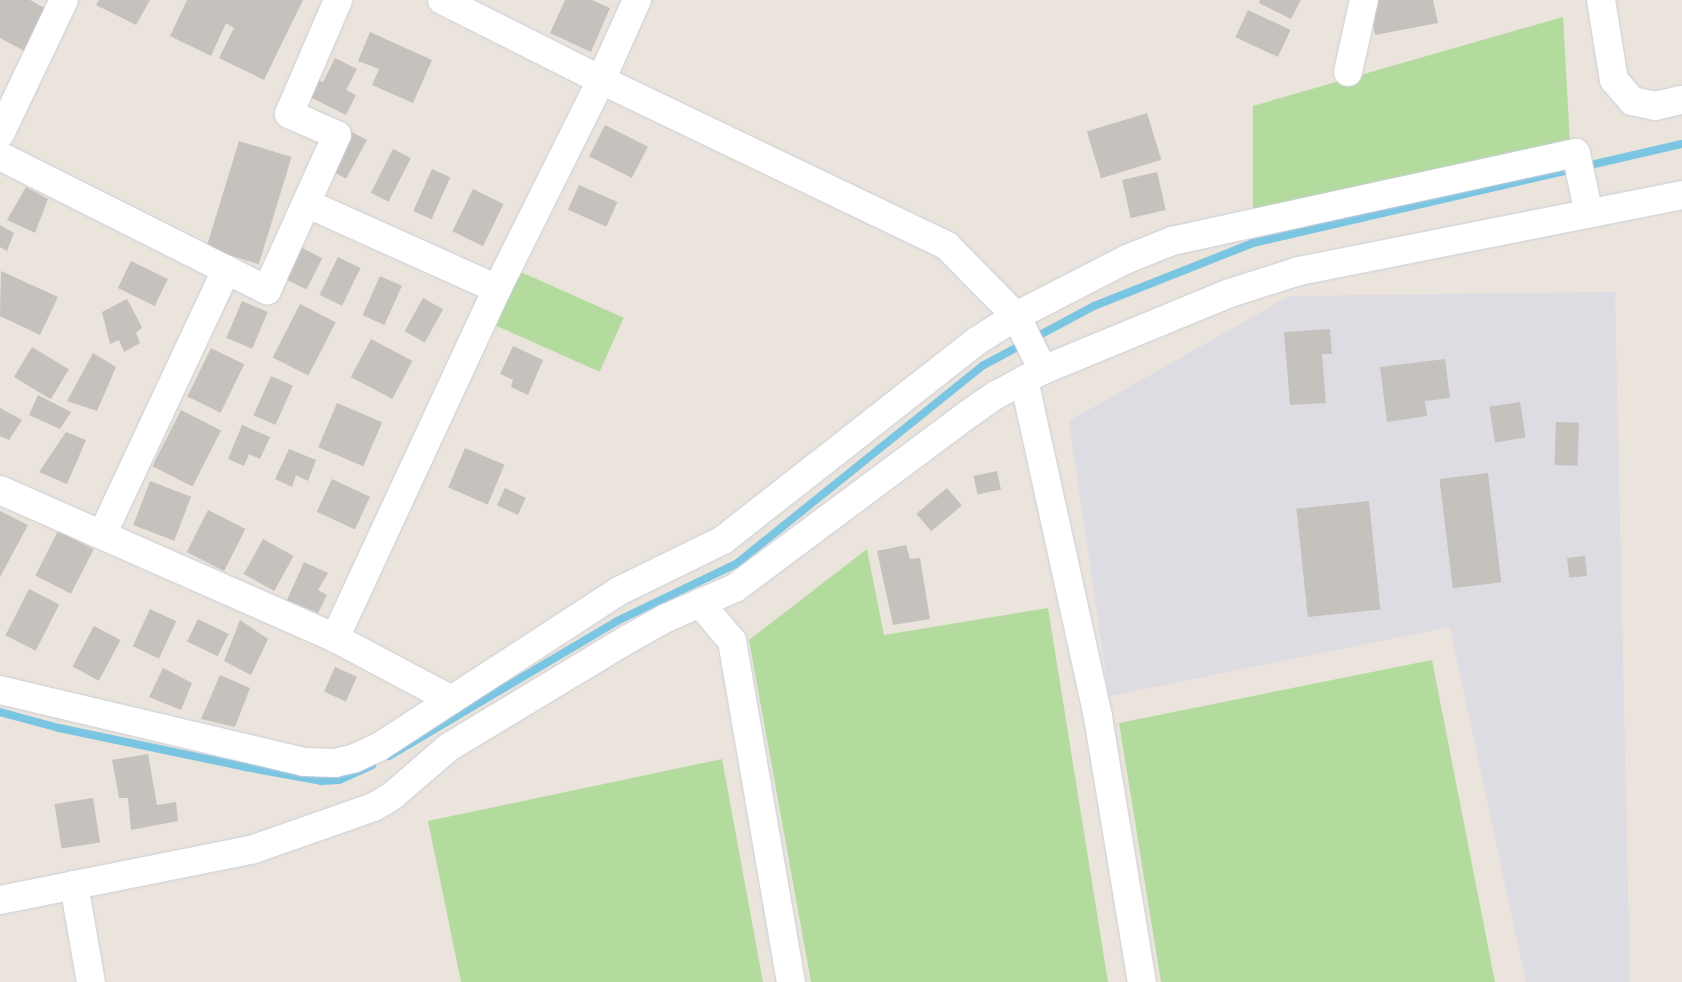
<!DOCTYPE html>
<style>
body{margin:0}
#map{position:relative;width:1682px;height:982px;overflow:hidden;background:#eae4dc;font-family:"Open Sans",sans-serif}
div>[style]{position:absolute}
.industrial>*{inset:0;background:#dedce3}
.green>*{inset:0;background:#b3db9e;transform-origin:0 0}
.stream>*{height:8px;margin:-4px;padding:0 4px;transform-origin:4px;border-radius:4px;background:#7ac5e2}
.building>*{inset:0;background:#c5c1bc;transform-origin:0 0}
.roads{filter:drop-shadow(0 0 1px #cbced9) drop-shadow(0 0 1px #cbced9)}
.street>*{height:28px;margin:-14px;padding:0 14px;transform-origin:14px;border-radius:14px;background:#fff}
span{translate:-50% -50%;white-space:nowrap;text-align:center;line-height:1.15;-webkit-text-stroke:4px #fff;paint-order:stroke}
</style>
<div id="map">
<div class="industrial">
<i style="clip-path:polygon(1615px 292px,1630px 982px,1526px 982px,1450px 627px,1109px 696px,1069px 421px,1289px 296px)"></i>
</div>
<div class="green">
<i style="clip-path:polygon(1563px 17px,1570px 144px,1253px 214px,1253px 106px)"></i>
<i style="left:514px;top:269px;width:120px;height:59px;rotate:24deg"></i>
<i style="clip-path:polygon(867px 549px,884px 635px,1048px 608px,1108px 982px,811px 982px,749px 640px)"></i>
<i style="clip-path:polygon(1432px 660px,1495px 982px,1161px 982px,1119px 723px)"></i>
<i style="clip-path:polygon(722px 759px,763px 982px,461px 982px,428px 821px)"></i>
</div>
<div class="stream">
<i style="left:0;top:712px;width:61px;rotate:15.2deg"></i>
<i style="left:59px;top:728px;width:190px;rotate:11.8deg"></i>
<i style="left:245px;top:767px;width:77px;rotate:10.4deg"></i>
<i style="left:321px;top:781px;width:18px;rotate:-3deg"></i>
<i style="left:339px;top:780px;width:36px;rotate:-24deg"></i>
<i style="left:389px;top:756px;width:265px;rotate:-30.6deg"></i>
<i style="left:617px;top:621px;width:132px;rotate:-25.6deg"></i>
<i style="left:736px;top:564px;width:316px;rotate:-38.8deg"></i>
<i style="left:982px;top:366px;width:127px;rotate:-28.2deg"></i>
<i style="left:1094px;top:306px;width:171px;rotate:-21.6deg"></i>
<i style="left:1253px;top:243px;width:440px;rotate:-13deg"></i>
</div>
<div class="building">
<i style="clip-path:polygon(0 0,30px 0,45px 8px,28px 53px,0 38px)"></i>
<i style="clip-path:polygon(99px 0,150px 0,136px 25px,96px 5px)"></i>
<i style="clip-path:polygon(187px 0,303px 0,264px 80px,219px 58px,234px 28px,226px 23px,211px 56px,170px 36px)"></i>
<i style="clip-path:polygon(565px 0,592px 0,610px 8px,591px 52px,550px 33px)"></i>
<i style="clip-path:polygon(1260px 0,1301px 0,1291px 19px,1259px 3px)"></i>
<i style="clip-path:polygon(1368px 0,1433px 0,1438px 23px,1375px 35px)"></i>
<i style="left:1248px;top:10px;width:47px;height:30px;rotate:25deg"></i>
<i style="clip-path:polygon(370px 32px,432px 60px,413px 103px,372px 85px,379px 69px,358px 61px)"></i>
<i style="clip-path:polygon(335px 58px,357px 69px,346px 90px,356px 95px,346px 115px,308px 96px,316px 79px,323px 82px)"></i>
<i style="left:1147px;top:113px;width:49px;height:63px;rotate:73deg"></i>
<i style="left:605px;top:125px;width:48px;height:35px;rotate:27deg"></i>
<i style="left:350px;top:131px;width:19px;height:44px;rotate:28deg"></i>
<i style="left:239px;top:141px;width:55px;height:112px;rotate:17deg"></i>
<i style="left:393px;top:149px;width:20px;height:49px;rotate:27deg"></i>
<i style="left:432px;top:169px;width:20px;height:46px;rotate:24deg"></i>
<i style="left:1157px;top:172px;width:39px;height:36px;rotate:77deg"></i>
<i style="left:579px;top:185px;width:42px;height:27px;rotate:24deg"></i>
<i style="clip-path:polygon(26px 187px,48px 199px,35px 233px,7px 220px)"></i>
<i style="left:473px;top:189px;width:34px;height:47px;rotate:26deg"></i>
<i style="clip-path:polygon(0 225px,14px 233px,7px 251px,0 247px)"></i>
<i style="left:300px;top:247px;width:25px;height:35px;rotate:27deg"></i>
<i style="left:338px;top:257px;width:25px;height:42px;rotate:26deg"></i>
<i style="left:131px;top:261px;width:41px;height:30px;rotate:26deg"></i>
<i style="clip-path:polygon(1px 271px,58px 297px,40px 335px,0 316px)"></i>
<i style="left:380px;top:276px;width:24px;height:43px;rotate:24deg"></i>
<i style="left:423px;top:298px;width:23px;height:38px;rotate:29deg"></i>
<i style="clip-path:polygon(127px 299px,142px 327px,136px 333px,140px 343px,124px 352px,119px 340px,110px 344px,102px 312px)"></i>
<i style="left:242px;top:301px;width:28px;height:40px;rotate:23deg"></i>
<i style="left:300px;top:304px;width:40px;height:60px;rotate:27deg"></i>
<i style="clip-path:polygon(1330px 329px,1332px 354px,1322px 354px,1326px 403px,1290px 405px,1284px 332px)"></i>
<i style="left:371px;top:339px;width:47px;height:43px;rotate:28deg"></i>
<i style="clip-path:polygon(513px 346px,543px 360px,528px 395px,511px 387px,513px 380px,500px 374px)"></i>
<i style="left:32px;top:347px;width:43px;height:35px;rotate:31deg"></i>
<i style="left:211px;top:348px;width:37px;height:54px;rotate:26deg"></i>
<i style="clip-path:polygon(93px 353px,116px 367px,97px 411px,67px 401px)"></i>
<i style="clip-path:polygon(1445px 359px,1450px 398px,1425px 401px,1427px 416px,1387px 422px,1380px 367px)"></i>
<i style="left:271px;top:376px;width:24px;height:43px;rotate:24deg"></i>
<i style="clip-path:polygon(38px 395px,71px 412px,60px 429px,29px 415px)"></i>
<i style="left:1520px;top:402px;width:36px;height:31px;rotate:81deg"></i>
<i style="left:337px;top:403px;width:49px;height:48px;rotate:23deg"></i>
<i style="clip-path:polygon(0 408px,22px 420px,9px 440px,0 436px)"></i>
<i style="left:181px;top:410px;width:45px;height:63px;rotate:27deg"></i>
<i style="left:1556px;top:422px;width:23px;height:43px;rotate:2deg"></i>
<i style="clip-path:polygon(242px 425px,270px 437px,260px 459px,249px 454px,244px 466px,228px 459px)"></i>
<i style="clip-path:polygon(66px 432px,86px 440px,67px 484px,39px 472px)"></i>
<i style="left:465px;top:448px;width:43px;height:43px;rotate:23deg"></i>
<i style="clip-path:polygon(289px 449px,316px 460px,308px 481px,296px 475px,292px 487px,275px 479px)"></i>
<i style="left:997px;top:471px;width:19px;height:24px;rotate:78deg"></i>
<i style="left:1488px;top:473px;width:110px;height:49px;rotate:83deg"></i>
<i style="left:332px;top:479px;width:42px;height:36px;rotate:25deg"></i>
<i style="left:150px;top:481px;width:44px;height:47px;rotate:21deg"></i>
<i style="left:505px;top:488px;width:23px;height:19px;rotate:25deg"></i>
<i style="left:947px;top:488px;width:23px;height:40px;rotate:50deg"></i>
<i style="left:1369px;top:501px;width:109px;height:73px;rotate:84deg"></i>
<i style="left:208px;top:510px;width:42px;height:47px;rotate:27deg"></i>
<i style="clip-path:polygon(0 511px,28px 525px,0 577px)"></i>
<i style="left:58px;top:531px;width:40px;height:50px;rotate:27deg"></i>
<i style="left:263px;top:539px;width:35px;height:40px;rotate:29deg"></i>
<i style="clip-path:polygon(906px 545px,910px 559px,920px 558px,930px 619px,893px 625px,877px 551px)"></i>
<i style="left:1585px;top:556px;width:20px;height:18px;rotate:84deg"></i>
<i style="clip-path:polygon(304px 562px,328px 573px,318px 590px,327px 595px,318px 613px,287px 600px)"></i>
<i style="left:29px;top:589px;width:34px;height:52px;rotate:27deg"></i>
<i style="left:150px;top:609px;width:29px;height:41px;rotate:25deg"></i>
<i style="left:198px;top:619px;width:34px;height:25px;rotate:26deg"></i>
<i style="clip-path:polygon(240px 620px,268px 639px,251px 675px,224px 661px)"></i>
<i style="left:94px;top:626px;width:30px;height:46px;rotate:28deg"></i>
<i style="left:335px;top:667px;width:24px;height:27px;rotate:24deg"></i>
<i style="clip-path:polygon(163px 668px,192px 683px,181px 710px,149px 697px)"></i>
<i style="clip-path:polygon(220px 675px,250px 688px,235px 727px,201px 719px)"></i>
<i style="clip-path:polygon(148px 754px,157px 805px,176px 802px,178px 821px,131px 830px,128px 798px,119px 798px,112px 760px)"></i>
<i style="left:93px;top:798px;width:45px;height:39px;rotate:81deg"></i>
</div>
<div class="roads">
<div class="street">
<i style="left:442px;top:0;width:178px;rotate:26.7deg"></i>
<i style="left:601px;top:80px;width:384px;rotate:25.6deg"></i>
<i style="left:947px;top:246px;width:98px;rotate:45.4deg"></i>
<i style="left:1016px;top:316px;width:60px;rotate:63.4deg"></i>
<i style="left:1601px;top:0;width:81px;rotate:80.8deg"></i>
<i style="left:1614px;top:80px;width:28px;rotate:49deg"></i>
<i style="left:1632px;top:101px;width:24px;rotate:12deg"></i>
<i style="left:1655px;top:106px;width:28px;rotate:-13deg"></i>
<i style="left:1348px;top:72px;width:74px;rotate:-77.5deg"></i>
<i style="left:0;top:134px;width:148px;rotate:-64.5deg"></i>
<i style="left:0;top:156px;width:299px;rotate:26.7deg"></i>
<i style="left:267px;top:290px;width:170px;rotate:-65.7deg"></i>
<i style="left:337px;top:135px;width:52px;rotate:-156.4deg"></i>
<i style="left:289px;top:114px;width:124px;rotate:-66.7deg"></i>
<i style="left:306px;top:203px;width:209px;rotate:24.2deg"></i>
<i style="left:1024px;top:380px;width:345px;rotate:77.6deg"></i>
<i style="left:1098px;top:717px;width:269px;rotate:80.6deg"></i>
<i style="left:0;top:490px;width:366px;rotate:23.8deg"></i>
<i style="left:335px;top:638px;width:132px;rotate:27.9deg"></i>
<i style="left:102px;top:535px;width:293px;rotate:-64.9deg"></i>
<i style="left:700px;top:603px;width:50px;rotate:49.9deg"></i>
<i style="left:732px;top:641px;width:346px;rotate:80.2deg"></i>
<i style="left:335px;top:638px;width:385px;rotate:-65.1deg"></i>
<i style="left:497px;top:289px;width:233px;rotate:-63.5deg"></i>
<i style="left:601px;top:80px;width:88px;rotate:-65.8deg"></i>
<i style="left:0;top:690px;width:312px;rotate:13.3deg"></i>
<i style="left:304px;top:762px;width:31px;rotate:2deg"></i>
<i style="left:335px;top:763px;width:18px;rotate:-13deg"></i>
<i style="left:353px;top:759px;width:29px;rotate:-25deg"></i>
<i style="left:379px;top:747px;width:286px;rotate:-33deg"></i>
<i style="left:619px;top:591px;width:116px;rotate:-26.1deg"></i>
<i style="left:723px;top:540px;width:323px;rotate:-38.1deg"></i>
<i style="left:977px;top:341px;width:46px;rotate:-32.7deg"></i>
<i style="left:1016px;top:316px;width:125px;rotate:-27.2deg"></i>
<i style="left:1127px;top:259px;width:48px;rotate:-21.8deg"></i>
<i style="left:1172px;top:241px;width:413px;rotate:-12.3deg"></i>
<i style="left:1576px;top:153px;width:62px;rotate:78deg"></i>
<i style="left:74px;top:885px;width:98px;rotate:80.1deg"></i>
<i style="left:0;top:900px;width:256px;rotate:-11.3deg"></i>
<i style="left:251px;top:850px;width:130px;rotate:-19.3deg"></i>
<i style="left:374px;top:807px;width:21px;rotate:-31deg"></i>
<i style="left:392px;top:796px;width:75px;rotate:-40.7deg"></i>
<i style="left:449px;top:747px;width:211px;rotate:-31.1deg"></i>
<i style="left:630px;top:638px;width:41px;rotate:-29.1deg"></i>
<i style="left:666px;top:618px;width:75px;rotate:-23.5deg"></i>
<i style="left:735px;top:588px;width:293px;rotate:-36.7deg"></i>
<i style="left:970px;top:413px;width:32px;rotate:-35deg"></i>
<i style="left:996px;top:395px;width:53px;rotate:-28deg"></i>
<i style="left:1043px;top:370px;width:202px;rotate:-22.4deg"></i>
<i style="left:1230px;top:293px;width:72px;rotate:-17.7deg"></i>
<i style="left:1299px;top:271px;width:390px;rotate:-11.2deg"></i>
</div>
</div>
</div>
